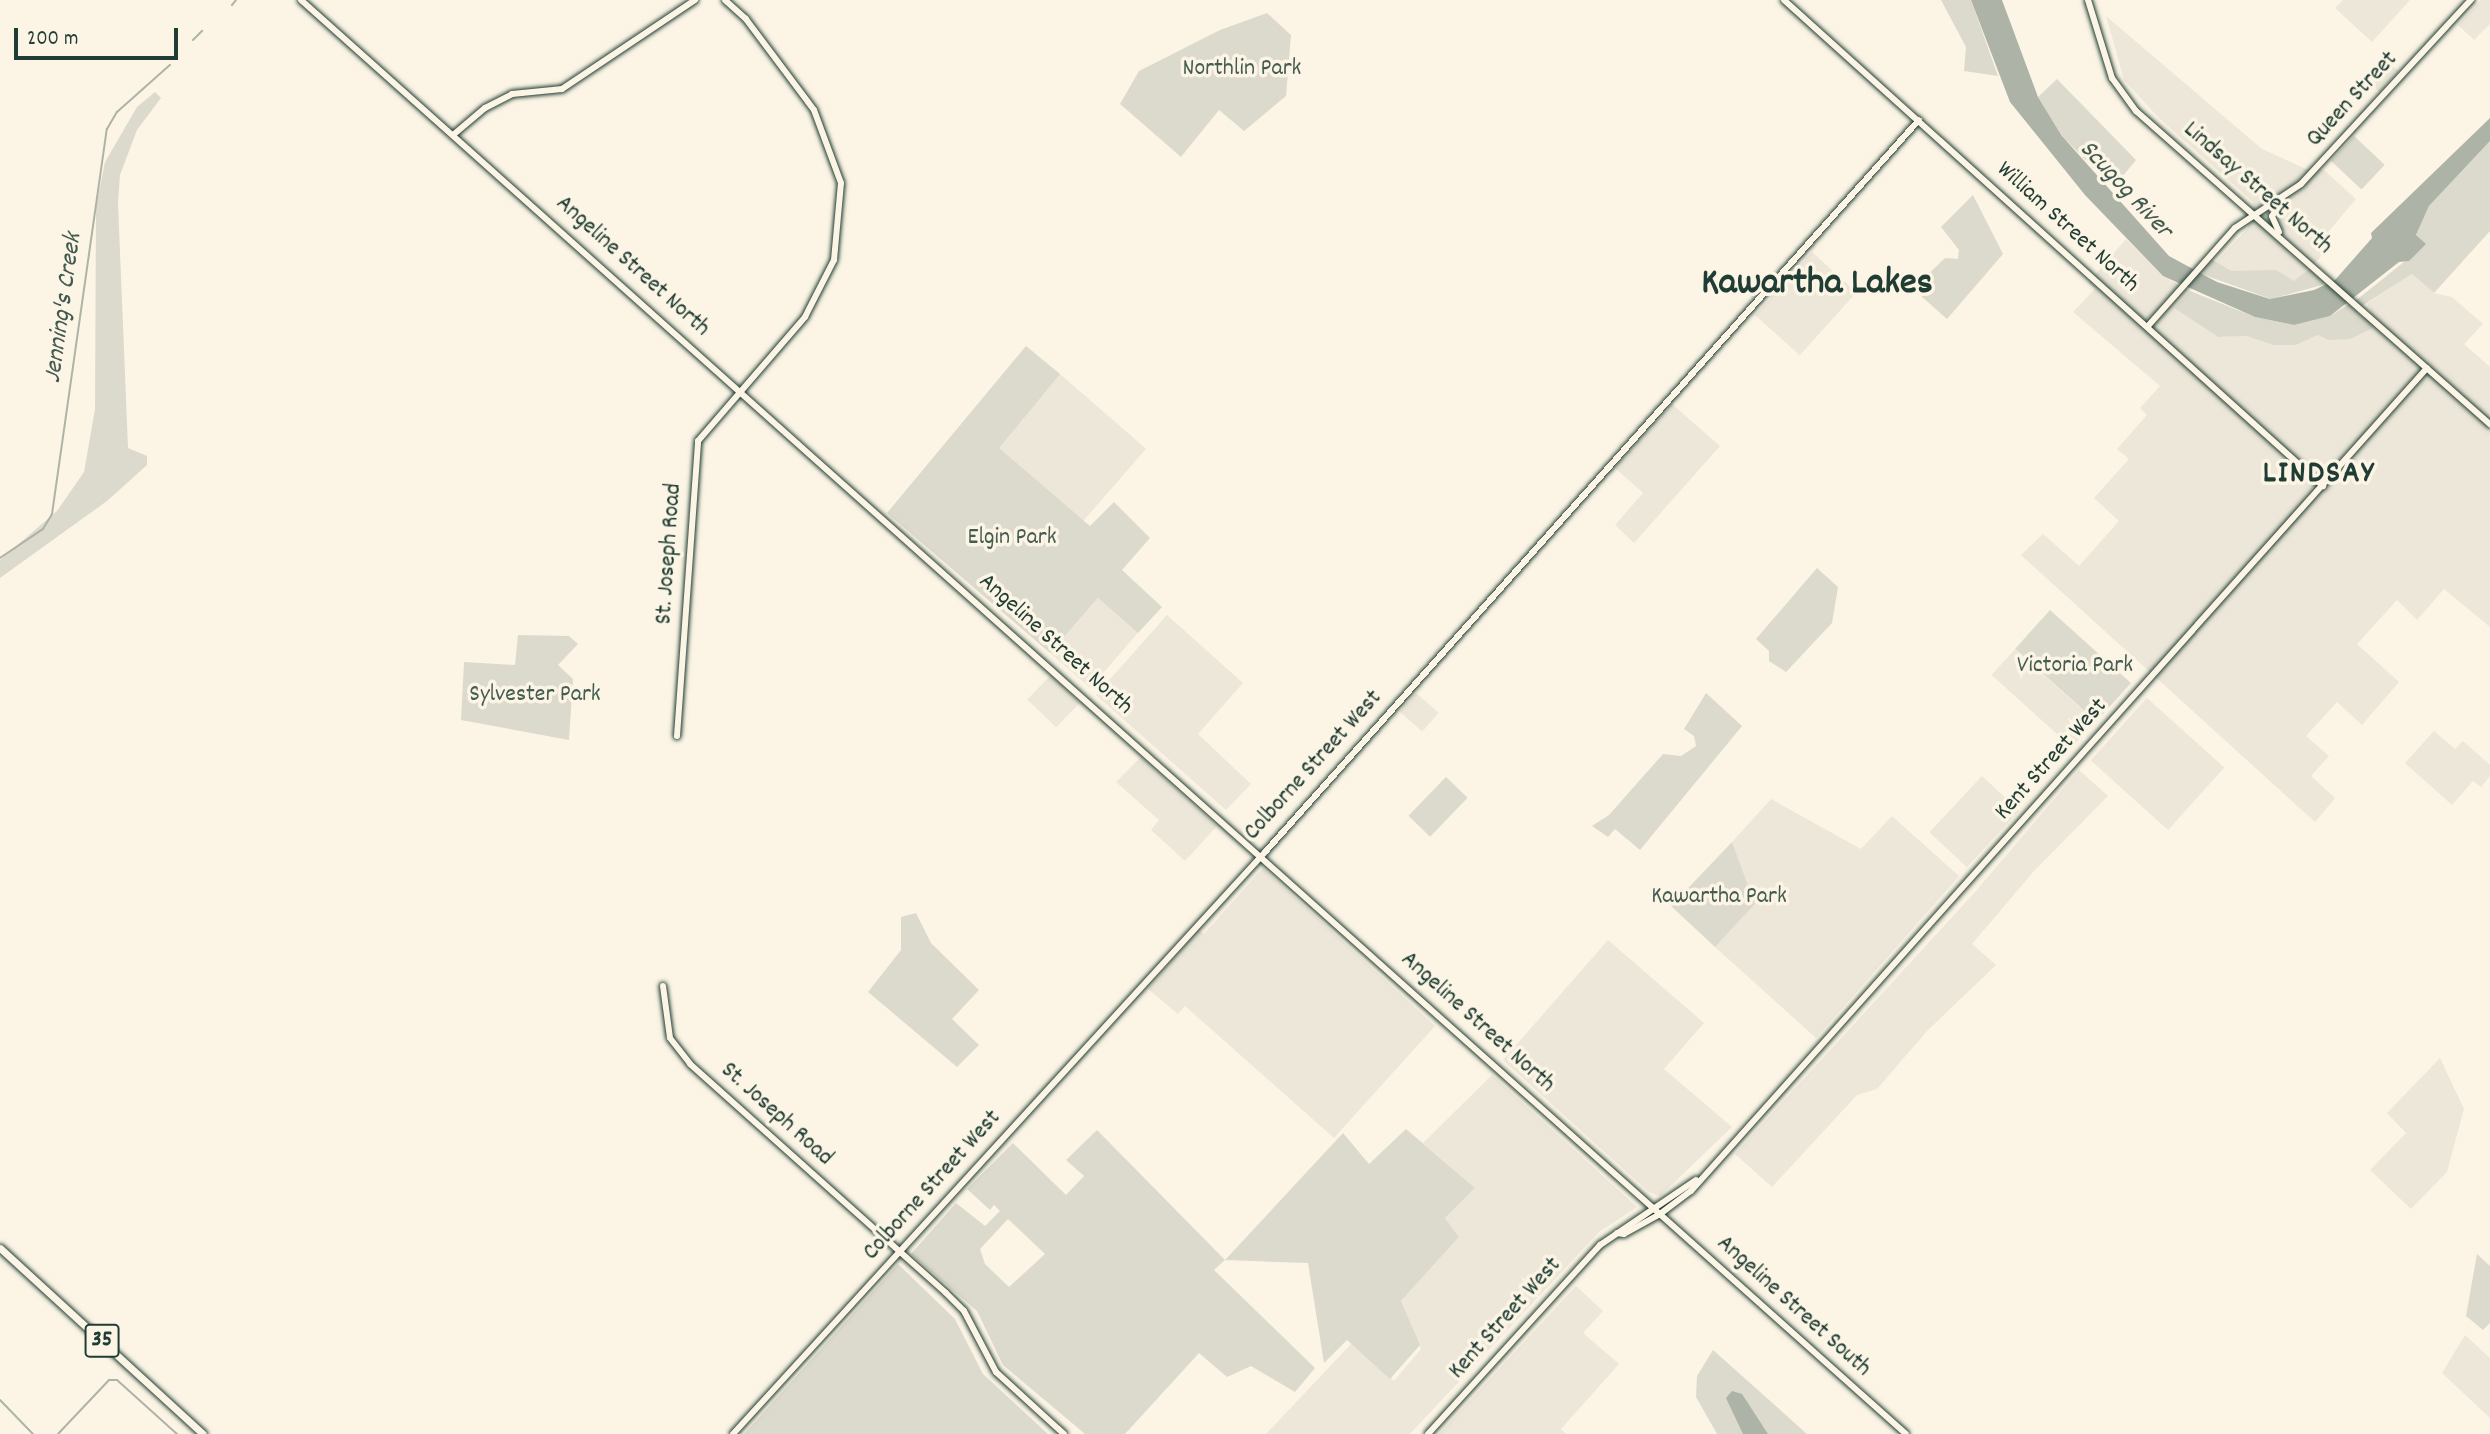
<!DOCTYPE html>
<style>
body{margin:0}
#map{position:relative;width:2490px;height:1434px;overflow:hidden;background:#fcf5e5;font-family:Dekko,sans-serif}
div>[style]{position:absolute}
.built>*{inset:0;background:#ece7d8;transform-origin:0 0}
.green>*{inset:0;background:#dcdacc;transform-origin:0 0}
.water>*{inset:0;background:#aeb3a7}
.stream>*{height:2px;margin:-1px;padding:0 1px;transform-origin:1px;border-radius:1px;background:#aeb3a7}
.roads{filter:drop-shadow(0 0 2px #1f3d34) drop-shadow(0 0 2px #1f3d34)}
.secondary>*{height:6px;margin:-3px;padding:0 3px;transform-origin:3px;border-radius:3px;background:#fcf5e5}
.primary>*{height:7px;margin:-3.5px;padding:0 3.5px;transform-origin:3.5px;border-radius:3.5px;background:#fcf5e5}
span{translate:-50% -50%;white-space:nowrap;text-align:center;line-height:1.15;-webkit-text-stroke:7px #fcf5e5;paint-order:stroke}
.shield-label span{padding:2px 5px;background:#fcf5e5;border:2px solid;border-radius:5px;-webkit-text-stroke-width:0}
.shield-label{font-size:23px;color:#1f3d34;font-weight:700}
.park-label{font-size:24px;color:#455c52}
.street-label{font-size:24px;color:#1f3d34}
.water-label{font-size:26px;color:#435a51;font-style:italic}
.district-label{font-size:32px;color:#1f3d34;font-weight:700;letter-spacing:2px}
.town-label{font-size:38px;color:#1f3d34;font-weight:700}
.scale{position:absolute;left:14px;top:28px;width:164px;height:32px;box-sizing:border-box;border:4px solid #1f3d34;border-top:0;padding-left:9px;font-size:21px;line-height:24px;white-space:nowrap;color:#1f3d34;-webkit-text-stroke:5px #fcf5e5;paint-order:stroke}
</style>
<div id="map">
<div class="built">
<i style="clip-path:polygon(2343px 0,2410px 0,2372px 42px,2335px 8px)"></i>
<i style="clip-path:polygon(2481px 0,2490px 0,2490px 24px,2474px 40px,2458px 25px)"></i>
<i style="clip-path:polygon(2106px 16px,2262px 149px,2306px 169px,2324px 170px,2356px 199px,2329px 231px,2320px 258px,2294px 282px,2276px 271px,2232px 271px,2216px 262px,2248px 228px,2253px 202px,2159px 118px,2124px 80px)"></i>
<i style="left:2381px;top:56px;width:23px;height:28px;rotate:41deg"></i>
<i style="clip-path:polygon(2126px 239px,2163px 276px,2190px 291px,2174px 308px,2218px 337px,2247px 336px,2296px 345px,2318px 335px,2328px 340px,2374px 320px,2367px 303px,2412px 274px,2434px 293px,2452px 297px,2483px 324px,2464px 344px,2490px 367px,2490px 627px,2444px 589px,2417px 620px,2397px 600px,2357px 644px,2399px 682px,2362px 725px,2337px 702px,2306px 736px,2329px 756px,2311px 776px,2335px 798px,2315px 822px,2021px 555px,2043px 534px,2079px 566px,2119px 521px,2094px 498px,2129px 459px,2117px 449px,2147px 415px,2140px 408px,2160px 386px,2073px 312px,2095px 289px,2088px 283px)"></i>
<i style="left:1812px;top:252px;width:60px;height:85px;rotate:42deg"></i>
<i style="left:1060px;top:374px;width:114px;height:96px;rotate:41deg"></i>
<i style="clip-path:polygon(1672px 404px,1720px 446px,1634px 543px,1615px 525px,1643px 493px,1615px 468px)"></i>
<i style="left:1098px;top:598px;width:53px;height:73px;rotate:41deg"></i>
<i style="clip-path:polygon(1167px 615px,1243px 683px,1198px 734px,1251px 784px,1226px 810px,1096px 695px)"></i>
<i style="left:2015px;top:649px;width:108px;height:35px;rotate:42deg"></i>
<i style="left:1051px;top:675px;width:40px;height:34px;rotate:44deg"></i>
<i style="left:1416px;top:693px;width:30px;height:25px;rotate:41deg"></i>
<i style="left:2147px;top:698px;width:104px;height:84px;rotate:42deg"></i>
<i style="clip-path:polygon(2434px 731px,2455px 749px,2463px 741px,2490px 765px,2490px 776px,2481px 787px,2473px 781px,2452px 805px,2405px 763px)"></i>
<i style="clip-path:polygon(1141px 757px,1217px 826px,1185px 861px,1151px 830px,1159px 820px,1116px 782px)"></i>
<i style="clip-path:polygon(2079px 770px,2108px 796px,2034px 871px,1972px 944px,1996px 965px,1927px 1031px,1877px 1089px,1857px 1095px,1772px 1187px,1735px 1154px,1975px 892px)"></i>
<i style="left:1982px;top:776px;width:51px;height:77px;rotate:43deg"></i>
<i style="clip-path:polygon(1771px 799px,1861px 849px,1892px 816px,1959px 876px,1816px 1038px,1715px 947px,1755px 904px,1732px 842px)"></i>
<i style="clip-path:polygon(1263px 868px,1435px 1026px,1334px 1138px,1185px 1006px,1178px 1014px,1148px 989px,1198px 930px,1204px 934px)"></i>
<i style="clip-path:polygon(1608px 940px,1704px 1023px,1664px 1069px,1732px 1127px,1660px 1196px,1649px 1192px,1503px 1060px)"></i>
<i style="clip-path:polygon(2440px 1058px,2464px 1109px,2447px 1172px,2411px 1209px,2370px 1170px,2406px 1133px,2387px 1113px)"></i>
<i style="clip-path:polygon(1492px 1075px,1637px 1207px,1599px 1232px,1410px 1434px,1266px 1434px,1353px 1342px,1394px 1381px,1421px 1349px,1401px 1301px,1459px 1237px,1445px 1218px,1475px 1188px,1423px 1143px)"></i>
<i style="clip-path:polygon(1576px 1286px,1603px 1311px,1583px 1333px,1619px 1364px,1561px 1429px,1566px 1434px,1439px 1434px)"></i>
<i style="clip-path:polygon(2465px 1335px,2490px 1358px,2490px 1418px,2442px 1373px)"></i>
</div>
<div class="green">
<i style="clip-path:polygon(1941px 0,1971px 0,1998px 76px,1964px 71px,1966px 47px)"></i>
<i style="clip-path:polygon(1267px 13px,1291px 35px,1286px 96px,1244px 131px,1219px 110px,1181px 157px,1120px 104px,1139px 71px,1220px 30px)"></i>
<i style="clip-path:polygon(2057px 79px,2136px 160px,2113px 188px,2063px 137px,2038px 97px)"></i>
<i style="clip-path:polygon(155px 92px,161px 98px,137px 130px,120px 175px,118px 203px,128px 448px,147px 456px,147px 465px,107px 501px,0 578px,0 560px,57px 511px,84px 472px,95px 409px,96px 207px,105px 162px,137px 107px)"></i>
<i style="left:2354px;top:136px;width:42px;height:34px;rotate:43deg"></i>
<i style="clip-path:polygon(2490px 141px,2490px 231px,2434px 293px,2412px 274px,2360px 307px,2354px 302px,2425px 245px,2416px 235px,2429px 206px)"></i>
<i style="clip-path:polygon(1973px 195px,2003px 254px,1947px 319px,1913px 289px,1945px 258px,1958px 259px,1959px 250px,1941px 227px)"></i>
<i style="clip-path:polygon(2209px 258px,2232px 271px,2276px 270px,2294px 281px,2309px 269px,2326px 284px,2271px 299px,2196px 272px)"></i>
<i style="clip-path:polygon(2190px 291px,2255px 317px,2294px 325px,2330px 316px,2349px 304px,2362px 317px,2374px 320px,2373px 328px,2350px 339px,2328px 340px,2318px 335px,2296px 345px,2274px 345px,2247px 336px,2218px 337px,2174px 308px)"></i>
<i style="clip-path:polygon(1026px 346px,1060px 374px,999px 448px,1090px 526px,1114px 502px,1150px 538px,1122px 570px,1162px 607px,1138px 633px,1098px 598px,1050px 653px,887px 513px)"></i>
<i style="clip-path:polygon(1817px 568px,1838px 587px,1832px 623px,1786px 672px,1769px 661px,1769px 651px,1756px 639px)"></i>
<i style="left:2050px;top:610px;width:109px;height:52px;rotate:42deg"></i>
<i style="clip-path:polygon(518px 635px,569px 636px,578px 644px,558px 665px,573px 679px,569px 740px,461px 720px,464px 662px,515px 665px)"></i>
<i style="clip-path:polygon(1706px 693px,1742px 726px,1640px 850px,1615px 829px,1608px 837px,1592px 826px,1609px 815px,1663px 754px,1681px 756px,1696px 746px,1694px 736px,1684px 729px)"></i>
<i style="left:1446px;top:777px;width:30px;height:54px;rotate:44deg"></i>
<i style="clip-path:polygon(1732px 842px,1755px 904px,1715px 947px,1671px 906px)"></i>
<i style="clip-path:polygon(916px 913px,931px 943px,979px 990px,952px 1019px,979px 1045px,957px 1067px,868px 992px,901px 950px,901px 917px)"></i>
<i style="clip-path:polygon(evenodd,1406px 1129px,1475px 1188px,1445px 1218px,1459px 1237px,1401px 1301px,1420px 1345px,1390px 1379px,1347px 1340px,1324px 1363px,1308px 1263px,1225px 1260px,1214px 1270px,1315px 1368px,1295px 1392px,1251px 1366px,1227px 1377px,1199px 1353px,1125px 1434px,1085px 1434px,1003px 1365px,977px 1311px,911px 1254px,956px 1203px,985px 1226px,1000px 1211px,994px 1205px,990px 1210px,967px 1189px,1013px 1143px,1066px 1195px,1084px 1176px,1066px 1160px,1097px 1130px,1225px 1260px,1343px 1133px,1369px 1164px,1406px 1129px,1008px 1219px,1045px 1254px,1009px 1287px,985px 1264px,980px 1249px,1008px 1219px)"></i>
<i style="clip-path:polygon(2477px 1254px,2490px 1266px,2490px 1323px,2483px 1330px,2466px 1316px)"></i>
<i style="clip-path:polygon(898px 1264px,955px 1319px,983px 1374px,1048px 1434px,744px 1434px)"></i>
<i style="clip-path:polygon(1713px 1350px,1807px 1434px,1717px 1434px,1696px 1397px,1697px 1376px)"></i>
</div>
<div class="water">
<i style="clip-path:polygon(1971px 0,2002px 0,2038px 97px,2062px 136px,2169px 256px,2217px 282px,2270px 299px,2314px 290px,2335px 280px,2372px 238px,2371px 233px,2490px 118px,2490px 141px,2429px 206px,2416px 235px,2426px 244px,2409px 261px,2399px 262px,2330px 316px,2294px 325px,2255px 317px,2163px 276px,2085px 195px,2010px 102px)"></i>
<i style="clip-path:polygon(1732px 1391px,1742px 1394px,1768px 1434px,1743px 1434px,1726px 1398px)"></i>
</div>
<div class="stream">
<i style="left:232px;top:5px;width:6px;rotate:-51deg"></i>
<i style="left:193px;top:40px;width:13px;rotate:-45deg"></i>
<i style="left:0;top:558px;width:52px;rotate:-34deg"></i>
<i style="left:43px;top:529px;width:17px;rotate:-59deg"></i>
<i style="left:52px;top:514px;width:389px;rotate:-81.9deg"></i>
<i style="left:107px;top:129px;width:20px;rotate:-60deg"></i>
<i style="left:117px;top:112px;width:71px;rotate:-41.6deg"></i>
<i style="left:0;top:1400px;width:47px;rotate:45.9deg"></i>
<i style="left:58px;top:1434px;width:74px;rotate:-46.6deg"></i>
<i style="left:109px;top:1380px;width:8px"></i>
<i style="left:117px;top:1380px;width:81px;rotate:42deg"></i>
</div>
<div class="roads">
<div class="secondary">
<i style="left:301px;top:0;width:2152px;rotate:41.78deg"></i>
<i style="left:1784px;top:0;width:726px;rotate:42.04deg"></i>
<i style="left:2088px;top:0;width:82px;rotate:72.9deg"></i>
<i style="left:2112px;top:78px;width:41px;rotate:54deg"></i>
<i style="left:2136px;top:111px;width:473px;rotate:41.5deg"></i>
<i style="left:453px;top:135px;width:42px;rotate:-40.2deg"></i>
<i style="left:485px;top:108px;width:30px;rotate:-27deg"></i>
<i style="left:512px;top:94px;width:50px;rotate:-5.7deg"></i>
<i style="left:562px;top:89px;width:160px;rotate:-33.8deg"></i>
<i style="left:2279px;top:232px;width:17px;rotate:-114deg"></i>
<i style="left:2272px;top:216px;width:19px;rotate:-55deg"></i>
<i style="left:2148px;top:326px;width:131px;rotate:-48.4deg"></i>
<i style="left:2235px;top:228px;width:79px;rotate:-33.7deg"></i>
<i style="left:2301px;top:184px;width:251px;rotate:-47.3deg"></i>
<i style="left:677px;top:736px;width:296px;rotate:-85.9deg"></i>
<i style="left:698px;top:441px;width:164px;rotate:-49.2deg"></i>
<i style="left:805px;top:317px;width:64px;rotate:-63deg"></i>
<i style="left:834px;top:260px;width:77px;rotate:-84.8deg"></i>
<i style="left:841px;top:183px;width:78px;rotate:-110.3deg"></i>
<i style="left:814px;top:110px;width:114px;rotate:-126.8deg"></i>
<i style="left:746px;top:19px;width:28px;rotate:-138deg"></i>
<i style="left:663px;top:986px;width:52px;rotate:82.3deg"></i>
<i style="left:670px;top:1038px;width:33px;rotate:52deg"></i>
<i style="left:690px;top:1064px;width:343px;rotate:41.8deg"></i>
<i style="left:946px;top:1293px;width:25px;rotate:45deg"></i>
<i style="left:964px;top:1311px;width:69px;rotate:62.3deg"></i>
<i style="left:996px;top:1372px;width:92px;rotate:42.4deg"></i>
<i style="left:1617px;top:1233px;width:7px;rotate:8deg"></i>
<i style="left:1624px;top:1234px;width:41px;rotate:-29.1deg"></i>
<i style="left:1660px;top:1214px;width:39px;rotate:-37deg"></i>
<i style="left:1691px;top:1191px;width:1104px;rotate:-48.19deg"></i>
<i style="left:733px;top:1434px;width:790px;rotate:-47.57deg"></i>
<i style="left:1266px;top:851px;width:980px;rotate:-48.23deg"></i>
<i style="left:1428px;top:1434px;width:256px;rotate:-47.7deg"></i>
<i style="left:1600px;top:1245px;width:116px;rotate:-34.1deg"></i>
</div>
<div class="primary">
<i style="left:0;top:1248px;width:275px;rotate:42.5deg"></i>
</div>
</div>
<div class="shield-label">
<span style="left:102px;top:1341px">35</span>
</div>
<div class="park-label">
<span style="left:1242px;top:70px">Northlin Park</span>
<span style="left:1012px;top:539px">Elgin Park</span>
<span style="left:2075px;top:667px">Victoria Park</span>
<span style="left:535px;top:696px">Sylvester Park</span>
<span style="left:1719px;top:898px">Kawartha Park</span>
</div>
<div class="street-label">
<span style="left:2353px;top:100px;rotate:-47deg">Queen Street</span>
<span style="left:2257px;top:189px;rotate:41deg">Lindsay Street North</span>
<span style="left:2067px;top:228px;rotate:42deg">William Street North</span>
<span style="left:632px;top:267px;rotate:42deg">Angeline Street North</span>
<span style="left:670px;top:554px;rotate:-86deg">St. Joseph Road</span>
<span style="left:1055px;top:645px;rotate:42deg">Angeline Street North</span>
<span style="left:2052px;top:760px;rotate:-48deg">Kent Street West</span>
<span style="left:1314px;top:766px;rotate:-48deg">Colborne Street West</span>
<span style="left:1477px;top:1023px;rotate:42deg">Angeline Street North</span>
<span style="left:776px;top:1115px;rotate:42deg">St. Joseph Road</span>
<span style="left:933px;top:1186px;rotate:-48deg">Colborne Street West</span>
<span style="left:1793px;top:1307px;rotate:42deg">Angeline Street South</span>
<span style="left:1506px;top:1319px;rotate:-48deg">Kent Street West</span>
</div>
<div class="water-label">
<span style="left:2125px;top:190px;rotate:47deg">Scugog River</span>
<span style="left:64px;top:308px;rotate:-82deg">Jenning's Creek</span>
</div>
<div class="district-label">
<span style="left:2319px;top:475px">LINDSAY</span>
</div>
<div class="town-label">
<span style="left:1817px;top:285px">Kawartha Lakes</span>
</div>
<div class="scale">200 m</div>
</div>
